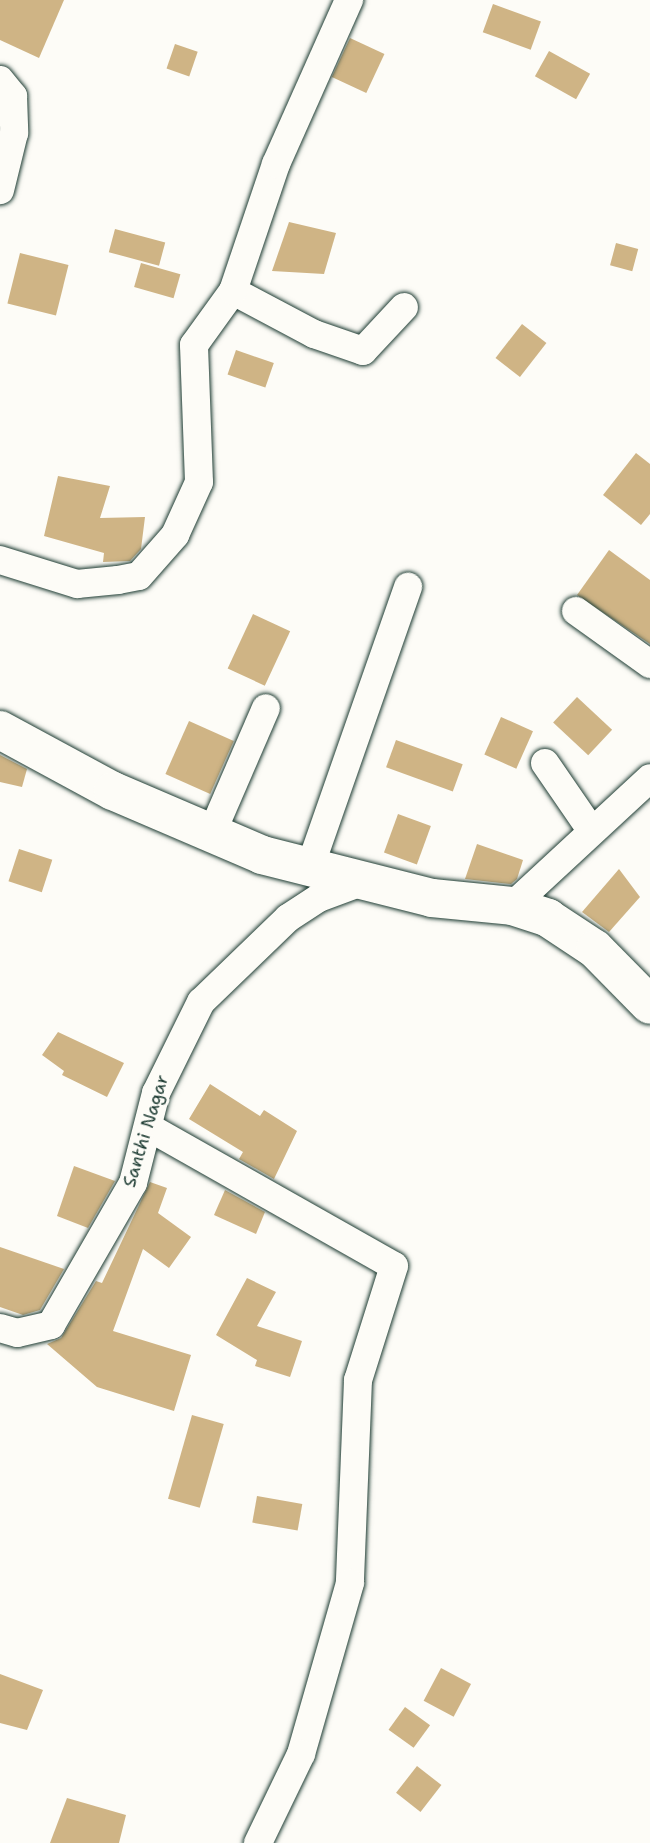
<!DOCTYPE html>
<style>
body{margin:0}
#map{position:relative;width:650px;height:1843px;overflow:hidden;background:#fdfcf7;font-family:"Shantell Sans",sans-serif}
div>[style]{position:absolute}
.building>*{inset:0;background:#cfb485;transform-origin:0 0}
.roads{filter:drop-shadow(0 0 2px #1f3d34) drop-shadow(0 0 2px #1f3d34)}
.street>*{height:28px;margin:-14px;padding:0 14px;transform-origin:14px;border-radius:14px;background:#fdfcf7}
.secondary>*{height:38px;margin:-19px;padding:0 19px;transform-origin:19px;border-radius:19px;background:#fdfcf7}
span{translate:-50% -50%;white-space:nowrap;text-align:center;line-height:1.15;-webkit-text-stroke:6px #fdfcf7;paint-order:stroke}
.street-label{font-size:18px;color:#1f3d34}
</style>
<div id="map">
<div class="building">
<i style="clip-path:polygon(0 0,64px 0,39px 58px,0 40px)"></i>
<i style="left:493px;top:4px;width:51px;height:30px;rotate:20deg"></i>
<i style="left:350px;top:38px;width:38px;height:43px;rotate:25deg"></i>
<i style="left:175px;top:44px;width:24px;height:26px;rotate:19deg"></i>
<i style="left:549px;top:51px;width:47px;height:29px;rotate:29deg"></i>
<i style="clip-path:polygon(289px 222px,336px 233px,324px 274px,272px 271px)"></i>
<i style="left:115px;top:229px;width:52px;height:24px;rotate:15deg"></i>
<i style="left:616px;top:243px;width:23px;height:23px;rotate:15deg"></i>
<i style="left:20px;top:253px;width:50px;height:52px;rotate:14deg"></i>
<i style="left:141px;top:263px;width:41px;height:25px;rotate:16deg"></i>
<i style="left:522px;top:324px;width:31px;height:43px;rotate:38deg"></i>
<i style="left:236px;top:350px;width:40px;height:26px;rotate:19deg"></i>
<i style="clip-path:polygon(636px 453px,650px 464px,650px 514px,641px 525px,603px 495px)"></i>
<i style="clip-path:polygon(58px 476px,110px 486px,100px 518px,145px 517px,141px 549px,130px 561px,103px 562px,104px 553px,44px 536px)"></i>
<i style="clip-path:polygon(609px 550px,650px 580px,650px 644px,577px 595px)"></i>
<i style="left:253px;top:614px;width:41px;height:60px;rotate:25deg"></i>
<i style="left:577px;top:697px;width:48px;height:35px;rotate:43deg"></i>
<i style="left:501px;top:717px;width:35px;height:41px;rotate:24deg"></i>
<i style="left:189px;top:721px;width:49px;height:58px;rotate:24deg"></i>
<i style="left:396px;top:740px;width:71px;height:29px;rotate:20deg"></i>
<i style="clip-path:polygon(0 755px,27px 769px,22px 787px,0 782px)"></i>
<i style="left:398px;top:814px;width:35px;height:41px;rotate:20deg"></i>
<i style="clip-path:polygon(477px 844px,523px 860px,517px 879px,511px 884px,465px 879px)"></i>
<i style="left:19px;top:849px;width:35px;height:34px;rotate:18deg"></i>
<i style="clip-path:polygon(619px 869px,640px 897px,609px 932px,582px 912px)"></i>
<i style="clip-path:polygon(58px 1032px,124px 1063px,107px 1097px,62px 1075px,64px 1071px,42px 1055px)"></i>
<i style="clip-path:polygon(210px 1084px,260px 1116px,264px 1110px,297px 1131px,274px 1179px,239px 1159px,243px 1152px,189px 1119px)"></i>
<i style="clip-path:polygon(74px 1166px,115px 1181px,88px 1228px,57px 1216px)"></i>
<i style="clip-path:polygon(150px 1182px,167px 1188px,158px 1213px,191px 1237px,169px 1268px,143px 1249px,113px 1331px,191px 1355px,174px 1411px,97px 1387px,47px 1344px,61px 1338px,96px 1281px,102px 1283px)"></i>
<i style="clip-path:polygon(225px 1190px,265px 1212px,256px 1234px,214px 1215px)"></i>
<i style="clip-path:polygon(0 1247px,64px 1269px,40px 1310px,23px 1315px,0 1307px)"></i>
<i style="clip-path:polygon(247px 1278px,276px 1292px,257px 1326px,302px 1341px,290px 1377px,255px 1366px,257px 1360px,216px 1335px)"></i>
<i style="left:192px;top:1415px;width:33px;height:87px;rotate:16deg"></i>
<i style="left:257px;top:1496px;width:46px;height:27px;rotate:10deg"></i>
<i style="left:441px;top:1668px;width:34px;height:37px;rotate:28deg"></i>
<i style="clip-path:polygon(0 1674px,43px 1690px,27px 1730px,0 1723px)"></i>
<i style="left:405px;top:1707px;width:31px;height:28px;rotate:36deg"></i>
<i style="left:417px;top:1766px;width:31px;height:34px;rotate:38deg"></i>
<i style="clip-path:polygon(67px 1798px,126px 1815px,119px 1843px,50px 1843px)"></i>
</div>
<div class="roads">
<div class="street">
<i style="left:0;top:80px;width:21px;rotate:51deg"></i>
<i style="left:13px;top:96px;width:37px;rotate:88deg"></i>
<i style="left:14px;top:133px;width:59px;rotate:103.8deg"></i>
<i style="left:233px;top:291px;width:92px;rotate:28deg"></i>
<i style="left:314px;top:334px;width:52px;rotate:19.1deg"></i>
<i style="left:363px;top:351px;width:60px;rotate:-47deg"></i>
<i style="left:0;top:560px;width:81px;rotate:17.3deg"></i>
<i style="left:77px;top:584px;width:41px;rotate:-5.6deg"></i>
<i style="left:118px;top:580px;width:21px;rotate:-11deg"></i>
<i style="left:139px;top:576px;width:55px;rotate:-48.7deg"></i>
<i style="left:175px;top:535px;width:58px;rotate:-65.6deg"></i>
<i style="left:199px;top:482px;width:137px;rotate:-92.1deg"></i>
<i style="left:194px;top:345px;width:67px;rotate:-54.2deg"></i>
<i style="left:233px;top:291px;width:134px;rotate:-71.3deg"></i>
<i style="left:276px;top:164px;width:180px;rotate:-66deg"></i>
<i style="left:576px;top:611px;width:91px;rotate:35.6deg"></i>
<i style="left:545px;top:763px;width:81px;rotate:55.5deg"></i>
<i style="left:211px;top:835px;width:138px;rotate:-66.6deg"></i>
<i style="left:310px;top:867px;width:297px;rotate:-70.7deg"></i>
<i style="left:512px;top:906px;width:188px;rotate:-42.8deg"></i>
<i style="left:150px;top:1128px;width:280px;rotate:29.5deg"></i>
<i style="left:394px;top:1266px;width:120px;rotate:107.5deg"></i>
<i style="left:358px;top:1380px;width:203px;rotate:92.3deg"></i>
<i style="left:350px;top:1583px;width:178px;rotate:106deg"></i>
<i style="left:301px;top:1754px;width:99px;rotate:115.8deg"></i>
<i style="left:0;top:1328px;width:18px;rotate:16deg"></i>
<i style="left:17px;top:1333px;width:35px;rotate:-13deg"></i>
<i style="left:51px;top:1325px;width:164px;rotate:-60deg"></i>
<i style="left:133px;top:1183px;width:93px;rotate:-75.7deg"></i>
<i style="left:156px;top:1093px;width:102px;rotate:-63.7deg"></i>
<i style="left:201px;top:1002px;width:121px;rotate:-44deg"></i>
<i style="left:288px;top:918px;width:37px;rotate:-33deg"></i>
<i style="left:319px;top:898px;width:51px;rotate:-20.6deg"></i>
</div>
<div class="secondary">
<i style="left:0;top:730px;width:128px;rotate:28.4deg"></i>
<i style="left:113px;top:791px;width:162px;rotate:23.2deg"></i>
<i style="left:262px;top:855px;width:175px;rotate:14.2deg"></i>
<i style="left:432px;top:898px;width:80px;rotate:5.7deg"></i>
<i style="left:512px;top:906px;width:38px;rotate:18deg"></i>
<i style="left:548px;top:918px;width:56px;rotate:33.4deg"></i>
<i style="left:595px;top:949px;width:78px;rotate:45.5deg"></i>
</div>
</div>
<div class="street-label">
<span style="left:146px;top:1131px;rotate:-73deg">Santhi Nagar</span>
</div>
</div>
